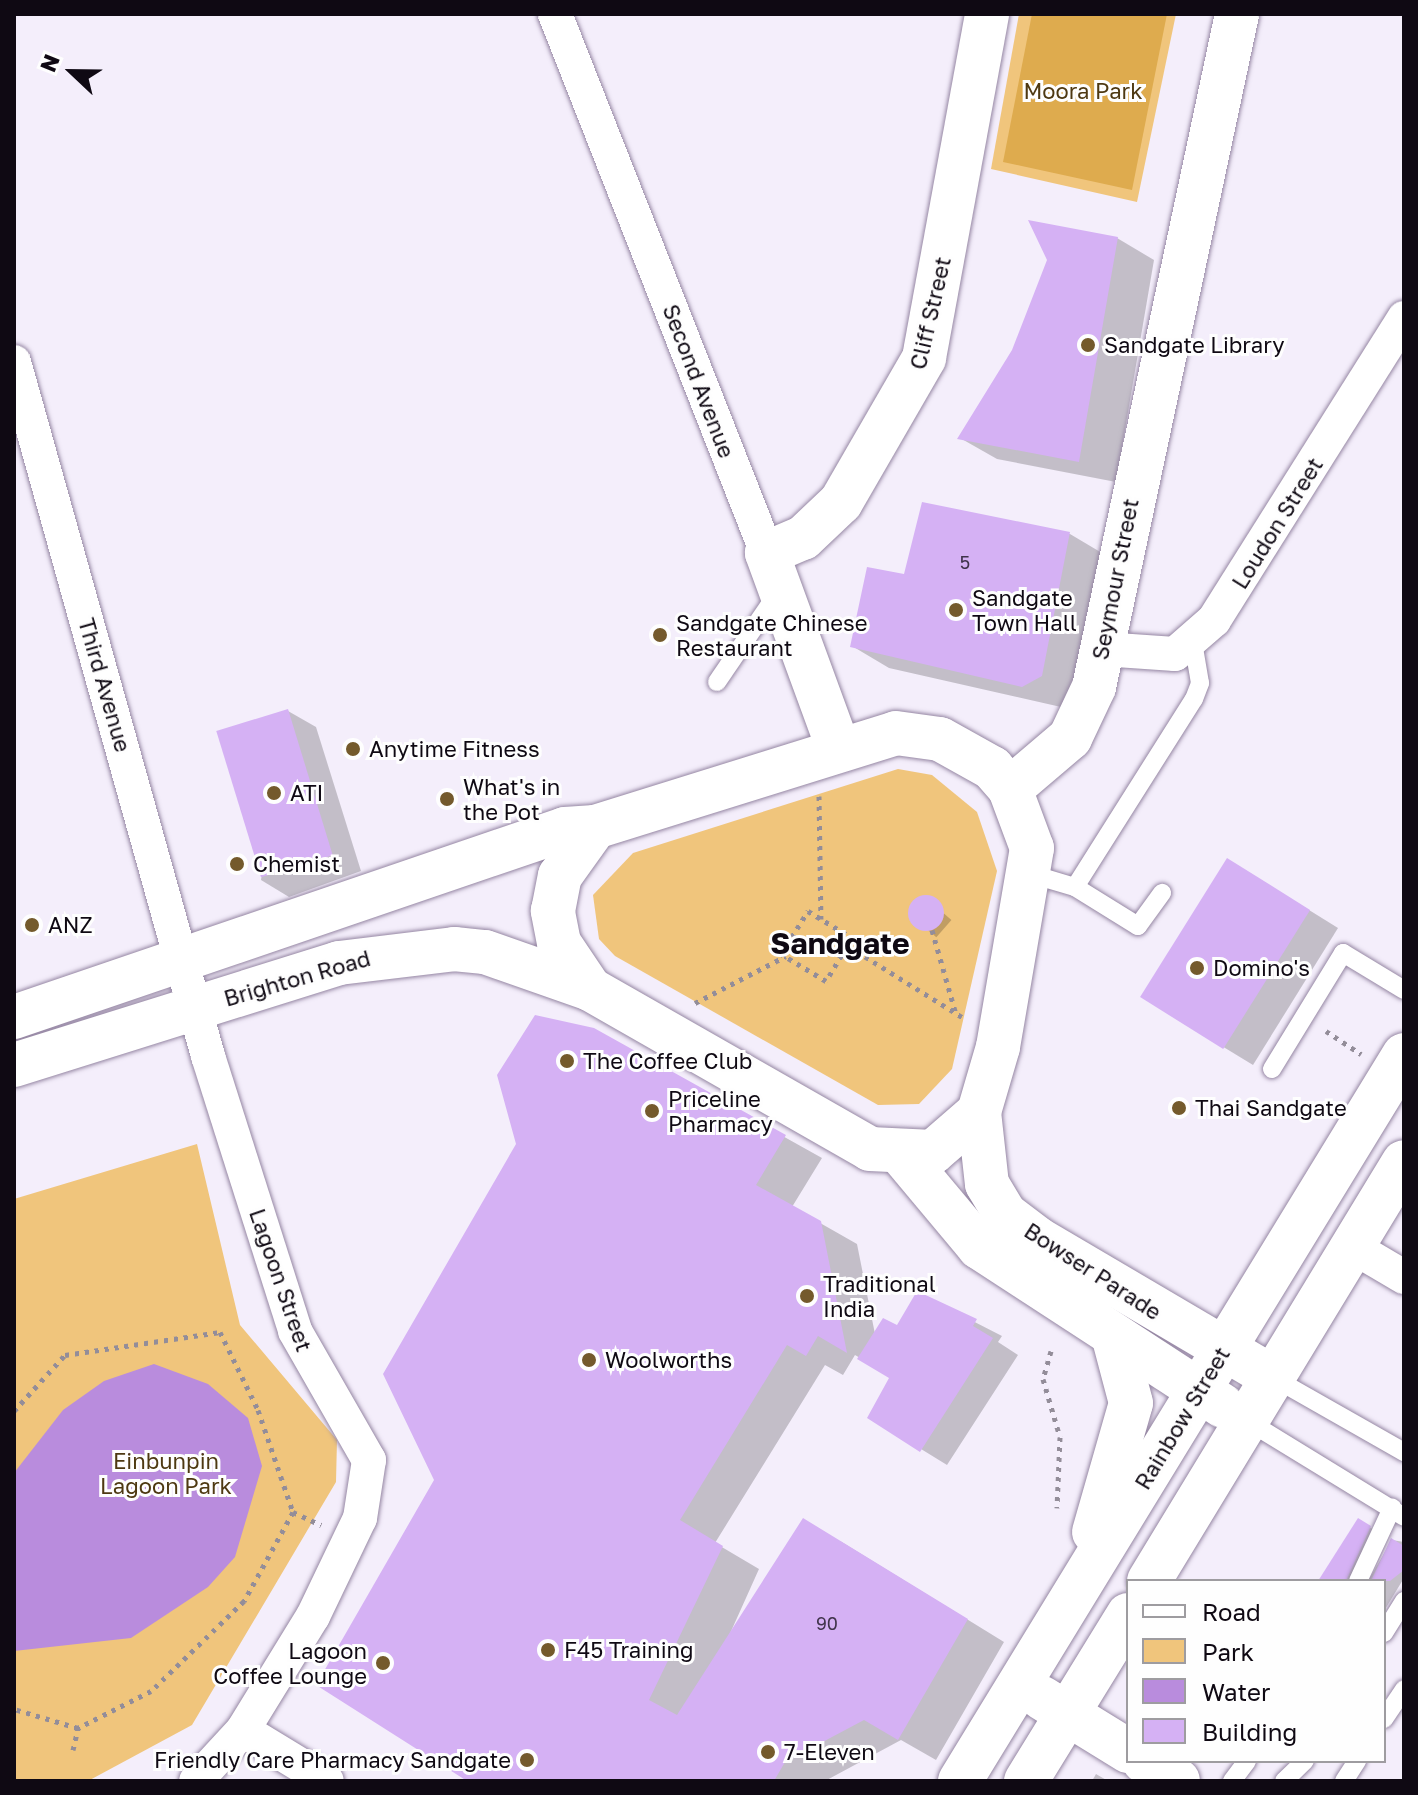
<!DOCTYPE html>
<style>
body{margin:0}
#map{position:relative;width:1418px;height:1795px;overflow:hidden;background:#f4eefb;font-family:"Golos Text",sans-serif}
div>[style]{position:absolute}
.green>*{inset:0;background:#f0c57c}
.forest>*{inset:0;background:#deab4e}
.water>*{inset:0;background:#b98cdd}
.shadow>*{inset:0;background:#0003;transform-origin:0 0}
.building>*{inset:0;background:#d5b1f4;transform-origin:0 0}
.round{border-radius:50%}
.path>*{height:5px;margin-top:-2.5px;transform-origin:0;background:repeating-linear-gradient(90deg,#938d99 0 4px,transparent 0 10px)}
.roads{filter:drop-shadow(0 0 2px #9586a3) drop-shadow(0 0 2px #9586a3)}
.lane>*{height:18px;margin:-9px;padding:0 9px;transform-origin:9px;border-radius:9px;background:#fff}
.street>*{height:34px;margin:-17px;padding:0 17px;transform-origin:17px;border-radius:17px;background:#fff}
.secondary>*{height:44px;margin:-22px;padding:0 22px;transform-origin:22px;border-radius:22px;background:#fff}
.dots>*{width:22px;height:22px;translate:-50% -50%;box-sizing:border-box;border:4px solid #fefefe;border-radius:50%}
span{translate:-50% -50%;white-space:nowrap;text-align:center;line-height:1.15;-webkit-text-stroke:6px #fefefe;paint-order:stroke}
.number-label{font-size:18px;color:#40334b}
.number-label span{-webkit-text-stroke-width:0}
.park-label{font-size:22px;color:#4e3912}
.street-label{font-size:22px;color:#0f0913}
.poi-label{font-size:22px;color:#0f0913}
.left{translate:0 -50%;text-align:left}
.right{translate:-100% -50%;text-align:right}
.district-label{font-size:30px;color:#0f0913;font-weight:700}
.frame{position:absolute;inset:0;border:16px solid #0f0913;pointer-events:none}
.legend{position:absolute;left:1126px;top:1579px;width:260px;height:184px;box-sizing:border-box;background:#fefefe;border:2px solid #9e9ca0;margin:0;padding:10px 14px;list-style:none;font-size:24px;color:#0f0913}
.legend li{display:flex;align-items:center;gap:16px;height:40px}
.legend b{width:40px;border:2px solid #9e9ca0}
.north{position:absolute;left:32px;top:32px;width:80px;height:80px;-webkit-text-stroke:6px #fefefe;paint-order:stroke;rotate:292deg;font-size:22px;font-weight:700;line-height:32px;text-align:center;color:#0f0913}
.north::after{content:'';display:block;margin:auto;width:28px;height:36px;background:#0f0913;clip-path:polygon(50% 0,100% 100%,50% 72%,0 100%)}
</style>
<div id="map">
<div class="green">
<i style="clip-path:polygon(1019px 14px,1176px 14px,1137px 202px,991px 169px)"></i>
<i style="clip-path:polygon(898px 769px,932px 775px,977px 812px,997px 871px,952px 1069px,919px 1104px,878px 1105px,615px 956px,599px 939px,593px 895px,633px 853px)"></i>
<i style="clip-path:polygon(197px 1144px,240px 1325px,337px 1440px,336px 1482px,192px 1725px,88px 1781px,14px 1781px,14px 1199px)"></i>
</div>
<div class="forest">
<i style="clip-path:polygon(1032px 14px,1167px 14px,1132px 190px,1003px 162px)"></i>
</div>
<div class="water">
<i style="clip-path:polygon(154px 1364px,208px 1384px,248px 1418px,262px 1466px,235px 1557px,208px 1587px,131px 1638px,14px 1651px,14px 1473px,63px 1410px,104px 1381px)"></i>
</div>
<div class="shadow">
<i style="clip-path:polygon(1117px 238px,1154px 260px,1116px 482px,997px 459px,960px 438px,1014px 351px)"></i>
<i style="clip-path:polygon(923px 504px,1070px 534px,1107px 556px,1079px 697px,1061px 707px,889px 668px,852px 646px,906px 576px)"></i>
<i style="clip-path:polygon(288px 711px,316px 727px,361px 871px,289px 897px,261px 880px)"></i>
<i style="clip-path:polygon(1256px 877px,1338px 928px,1253px 1065px,1143px 998px)"></i>
<i style="left:925px;top:897px;width:35px;height:23px;rotate:41deg"></i>
<i style="clip-path:polygon(593px 1030px,822px 1158px,792px 1207px,857px 1244px,875px 1334px,898px 1328px,918px 1293px,1002px 1336px,998px 1342px,1018px 1355px,947px 1465px,869px 1417px,892px 1377px,855px 1355px,843px 1375px,825px 1365px,715px 1543px,759px 1569px,728px 1638px,840px 1541px,1004px 1642px,936px 1760px,901px 1740px,825px 1781px,470px 1781px,436px 1480px)"></i>
<i style="clip-path:polygon(1359px 1521px,1378px 1532px,1356px 1581px,1320px 1581px)"></i>
<i style="clip-path:polygon(1392px 1540px,1404px 1542px,1404px 1578px,1384px 1611px,1384px 1581px,1368px 1581px)"></i>
<i style="clip-path:polygon(1096px 1774px,1108px 1781px,1092px 1781px)"></i>
</div>
<div class="building">
<i style="clip-path:polygon(1028px 220px,1118px 237px,1079px 462px,957px 439px,1012px 350px,1047px 260px)"></i>
<i style="clip-path:polygon(922px 502px,1070px 532px,1042px 676px,1022px 687px,850px 647px,867px 567px,904px 574px)"></i>
<i style="left:288px;top:709px;width:153px;height:75px;rotate:73deg"></i>
<i style="left:1227px;top:858px;width:98px;height:164px;rotate:32deg"></i>
<i class="round" style="left:908px;top:895px;width:36px;height:36px"></i>
<i style="clip-path:polygon(535px 1015px,594px 1028px,786px 1135px,756px 1185px,821px 1221px,847px 1353px,818px 1336px,806px 1356px,787px 1345px,680px 1520px,723px 1546px,649px 1700px,677px 1715px,803px 1518px,968px 1619px,898px 1740px,864px 1720px,785px 1762px,774px 1781px,467px 1781px,316px 1685px,434px 1480px,383px 1374px,516px 1144px,497px 1075px)"></i>
<i style="clip-path:polygon(917px 1291px,977px 1319px,973px 1326px,993px 1338px,920px 1452px,867px 1418px,889px 1378px,857px 1359px,883px 1318px,897px 1325px)"></i>
<i style="clip-path:polygon(1358px 1518px,1371px 1526px,1346px 1581px,1318px 1581px)"></i>
<i style="clip-path:polygon(1391px 1538px,1404px 1546px,1404px 1570px,1390px 1581px,1371px 1581px)"></i>
</div>
<div class="path">
<i style="left:819px;top:796px;width:123px;rotate:89.1deg"></i>
<i style="left:808px;top:911px;width:52px;rotate:31.5deg"></i>
<i style="left:852px;top:938px;width:50px;rotate:121.2deg"></i>
<i style="left:826px;top:981px;width:52px;rotate:-149deg"></i>
<i style="left:781px;top:954px;width:51px;rotate:-57.9deg"></i>
<i style="left:932px;top:930px;width:87px;rotate:74.1deg"></i>
<i style="left:848px;top:946px;width:134px;rotate:31.9deg"></i>
<i style="left:695px;top:1003px;width:102px;rotate:-27.3deg"></i>
<i style="left:1326px;top:1031px;width:42px;rotate:33.3deg"></i>
<i style="left:1051px;top:1351px;width:29px;rotate:106deg"></i>
<i style="left:1043px;top:1379px;width:60px;rotate:73.7deg"></i>
<i style="left:1060px;top:1437px;width:71px;rotate:92.4deg"></i>
<i style="left:14px;top:1411px;width:76px;rotate:-47.7deg"></i>
<i style="left:65px;top:1355px;width:157px;rotate:-8.4deg"></i>
<i style="left:220px;top:1332px;width:87px;rotate:64deg"></i>
<i style="left:258px;top:1410px;width:108px;rotate:71.1deg"></i>
<i style="left:293px;top:1512px;width:102px;rotate:118.8deg"></i>
<i style="left:244px;top:1601px;width:129px;rotate:135.9deg"></i>
<i style="left:151px;top:1691px;width:82px;rotate:153.1deg"></i>
<i style="left:78px;top:1728px;width:67px;rotate:-163.5deg"></i>
<i style="left:293px;top:1512px;width:31px;rotate:25deg"></i>
<i style="left:73px;top:1750px;width:23px;rotate:-77deg"></i>
</div>
<div class="roads">
<div class="lane">
<i style="left:717px;top:682px;width:110px;rotate:-55.7deg"></i>
<i style="left:1031px;top:874px;width:46px;rotate:16.5deg"></i>
<i style="left:1075px;top:887px;width:74px;rotate:31.8deg"></i>
<i style="left:1138px;top:926px;width:41px;rotate:-54deg"></i>
<i style="left:1075px;top:887px;width:222px;rotate:-57.7deg"></i>
<i style="left:1194px;top:699px;width:17px;rotate:-69deg"></i>
<i style="left:1200px;top:683px;width:42px;rotate:-99.7deg"></i>
<i style="left:1272px;top:1069px;width:136px;rotate:-58.5deg"></i>
<i style="left:1343px;top:953px;width:71px;rotate:31.2deg"></i>
<i style="left:1272px;top:1377px;width:152px;rotate:29.6deg"></i>
<i style="left:1246px;top:1420px;width:185px;rotate:31.5deg"></i>
<i style="left:1358px;top:1581px;width:81px;rotate:-65deg"></i>
<i style="left:1384px;top:1633px;width:38px;rotate:-58deg"></i>
<i style="left:1384px;top:1719px;width:36px;rotate:-56deg"></i>
<i style="left:1232px;top:1781px;width:25px;rotate:-53deg"></i>
<i style="left:1284px;top:1781px;width:29px;rotate:-44deg"></i>
<i style="left:1344px;top:1781px;width:24px;rotate:-57deg"></i>
</div>
<div class="street">
<i style="left:555px;top:14px;width:579px;rotate:68.53deg"></i>
<i style="left:14px;top:362px;width:721px;rotate:74.38deg"></i>
<i style="left:208px;top:1056px;width:288px;rotate:72.4deg"></i>
<i style="left:295px;top:1331px;width:149px;rotate:60.2deg"></i>
<i style="left:369px;top:1460px;width:59px;rotate:98.8deg"></i>
<i style="left:360px;top:1518px;width:109px;rotate:115.6deg"></i>
<i style="left:313px;top:1616px;width:134px;rotate:121.6deg"></i>
<i style="left:243px;top:1730px;width:69px;rotate:132.7deg"></i>
<i style="left:1102px;top:649px;width:73px;rotate:3.9deg"></i>
<i style="left:1175px;top:654px;width:52px;rotate:-41.1deg"></i>
<i style="left:1214px;top:620px;width:357px;rotate:-57.8deg"></i>
<i style="left:1353px;top:1247px;width:59px;rotate:30.5deg"></i>
<i style="left:243px;top:1730px;width:98px;rotate:31.3deg"></i>
</div>
<div class="secondary">
<i style="left:839px;top:750px;width:210px;rotate:-110.1deg"></i>
<i style="left:767px;top:553px;width:39px;rotate:-23deg"></i>
<i style="left:803px;top:538px;width:52px;rotate:-43.5deg"></i>
<i style="left:841px;top:502px;width:166px;rotate:-60deg"></i>
<i style="left:924px;top:358px;width:350px;rotate:-79.6deg"></i>
<i style="left:1010px;top:789px;width:79px;rotate:-40.4deg"></i>
<i style="left:1070px;top:738px;width:56px;rotate:-64.8deg"></i>
<i style="left:1094px;top:687px;width:688px;rotate:-78deg"></i>
<i style="left:590px;top:989px;width:55px;rotate:-124deg"></i>
<i style="left:559px;top:943px;width:33px;rotate:-101deg"></i>
<i style="left:553px;top:911px;width:36px;rotate:-79deg"></i>
<i style="left:560px;top:876px;width:60px;rotate:-54.5deg"></i>
<i style="left:14px;top:1017px;width:582px;rotate:-18.84deg"></i>
<i style="left:565px;top:829px;width:30px;rotate:-4deg"></i>
<i style="left:595px;top:827px;width:315px;rotate:-17.3deg"></i>
<i style="left:896px;top:733px;width:44px;rotate:7.8deg"></i>
<i style="left:940px;top:739px;width:60px;rotate:29.1deg"></i>
<i style="left:992px;top:768px;width:28px;rotate:49deg"></i>
<i style="left:1010px;top:789px;width:63px;rotate:69.6deg"></i>
<i style="left:1032px;top:848px;width:202px;rotate:99.7deg"></i>
<i style="left:998px;top:1047px;width:68px;rotate:106.3deg"></i>
<i style="left:979px;top:1112px;width:72px;rotate:83.7deg"></i>
<i style="left:987px;top:1184px;width:35px;rotate:59deg"></i>
<i style="left:1005px;top:1214px;width:41px;rotate:37.1deg"></i>
<i style="left:1038px;top:1239px;width:272px;rotate:30.5deg"></i>
<i style="left:14px;top:1065px;width:341px;rotate:-17.4deg"></i>
<i style="left:339px;top:963px;width:116px;rotate:-6.9deg"></i>
<i style="left:454px;top:949px;width:31px;rotate:6deg"></i>
<i style="left:485px;top:952px;width:111px;rotate:19.4deg"></i>
<i style="left:590px;top:989px;width:322px;rotate:29.7deg"></i>
<i style="left:870px;top:1149px;width:63px;rotate:2.7deg"></i>
<i style="left:933px;top:1152px;width:61px;rotate:-41deg"></i>
<i style="left:903px;top:1156px;width:119px;rotate:50.1deg"></i>
<i style="left:979px;top:1247px;width:291px;rotate:33.1deg"></i>
<i style="left:1094px;top:1532px;width:134px;rotate:-74deg"></i>
<i style="left:1131px;top:1403px;width:70px;rotate:-104.8deg"></i>
<i style="left:1149px;top:1581px;width:490px;rotate:-58.7deg"></i>
<i style="left:1042px;top:1698px;width:101px;rotate:31.6deg"></i>
<i style="left:1144px;top:1761px;width:39px;rotate:30deg"></i>
<i style="left:960px;top:1781px;width:851px;rotate:-58.55deg"></i>
<i style="left:1026px;top:1781px;width:195px;rotate:-58.4deg"></i>
</div>
</div>
<div class="dots">
<i style="left:1088px;top:345px;background:#745a2c"></i>
<i style="left:956px;top:610px;background:#745a2c"></i>
<i style="left:660px;top:635px;background:#745a2c"></i>
<i style="left:353px;top:749px;background:#745a2c"></i>
<i style="left:274px;top:793px;background:#745a2c"></i>
<i style="left:447px;top:799px;background:#745a2c"></i>
<i style="left:237px;top:864px;background:#745a2c"></i>
<i style="left:32px;top:925px;background:#745a2c"></i>
<i style="left:1197px;top:968px;background:#745a2c"></i>
<i style="left:567px;top:1061px;background:#745a2c"></i>
<i style="left:1179px;top:1108px;background:#745a2c"></i>
<i style="left:652px;top:1111px;background:#745a2c"></i>
<i style="left:807px;top:1296px;background:#745a2c"></i>
<i style="left:589px;top:1360px;background:#745a2c"></i>
<i style="left:548px;top:1650px;background:#745a2c"></i>
<i style="left:383px;top:1663px;background:#745a2c"></i>
<i style="left:768px;top:1752px;background:#745a2c"></i>
<i style="left:527px;top:1760px;background:#745a2c"></i>
</div>
<div class="number-label">
<span style="left:965px;top:562px">5</span>
<span style="left:827px;top:1623px">90</span>
</div>
<div class="park-label">
<span style="left:1083px;top:91px">Moora Park</span>
<span style="left:166px;top:1473px">Einbunpin<br>Lagoon Park</span>
</div>
<div class="street-label">
<span style="left:930px;top:313px;rotate:-77deg">Cliff Street</span>
<span style="left:699px;top:381px;rotate:69deg">Second Avenue</span>
<span style="left:1277px;top:523px;rotate:-58deg">Loudon Street</span>
<span style="left:1115px;top:579px;rotate:-79deg">Seymour Street</span>
<span style="left:105px;top:685px;rotate:74deg">Third Avenue</span>
<span style="left:297px;top:978px;rotate:-16deg">Brighton Road</span>
<span style="left:1093px;top:1271px;rotate:33deg">Bowser Parade</span>
<span style="left:281px;top:1280px;rotate:71deg">Lagoon Street</span>
<span style="left:1182px;top:1418px;rotate:-59deg">Rainbow Street</span>
</div>
<div class="poi-label">
<span class="left" style="left:1104px;top:345px">Sandgate Library</span>
<span class="left" style="left:972px;top:610px">Sandgate<br>Town Hall</span>
<span class="left" style="left:676px;top:635px">Sandgate Chinese<br>Restaurant</span>
<span class="left" style="left:369px;top:749px">Anytime Fitness</span>
<span class="left" style="left:463px;top:799px">What's in<br>the Pot</span>
<span class="left" style="left:290px;top:793px">ATI</span>
<span class="left" style="left:253px;top:864px">Chemist</span>
<span class="left" style="left:48px;top:925px">ANZ</span>
<span class="left" style="left:1213px;top:968px">Domino's</span>
<span class="left" style="left:583px;top:1061px">The Coffee Club</span>
<span class="left" style="left:668px;top:1111px">Priceline<br>Pharmacy</span>
<span class="left" style="left:1195px;top:1108px">Thai Sandgate</span>
<span class="left" style="left:823px;top:1296px">Traditional<br>India</span>
<span class="left" style="left:605px;top:1360px">Woolworths</span>
<span class="right" style="left:367px;top:1663px">Lagoon<br>Coffee Lounge</span>
<span class="left" style="left:564px;top:1650px">F45 Training</span>
<span class="left" style="left:784px;top:1752px">7-Eleven</span>
<span class="right" style="left:511px;top:1760px">Friendly Care Pharmacy Sandgate</span>
</div>
<div class="district-label">
<span style="left:840px;top:943px">Sandgate</span>
</div>
<div class="frame"></div>
<ul class="legend">
<li><b style="height:10px;background:#fff"></b>Road</li>
<li><b style="height:22px;background:#f0c57c"></b>Park</li>
<li><b style="height:22px;background:#b98cdd"></b>Water</li>
<li><b style="height:22px;background:#d5b1f4"></b>Building</li>
</ul>
<div class="north">N</div>
</div>
